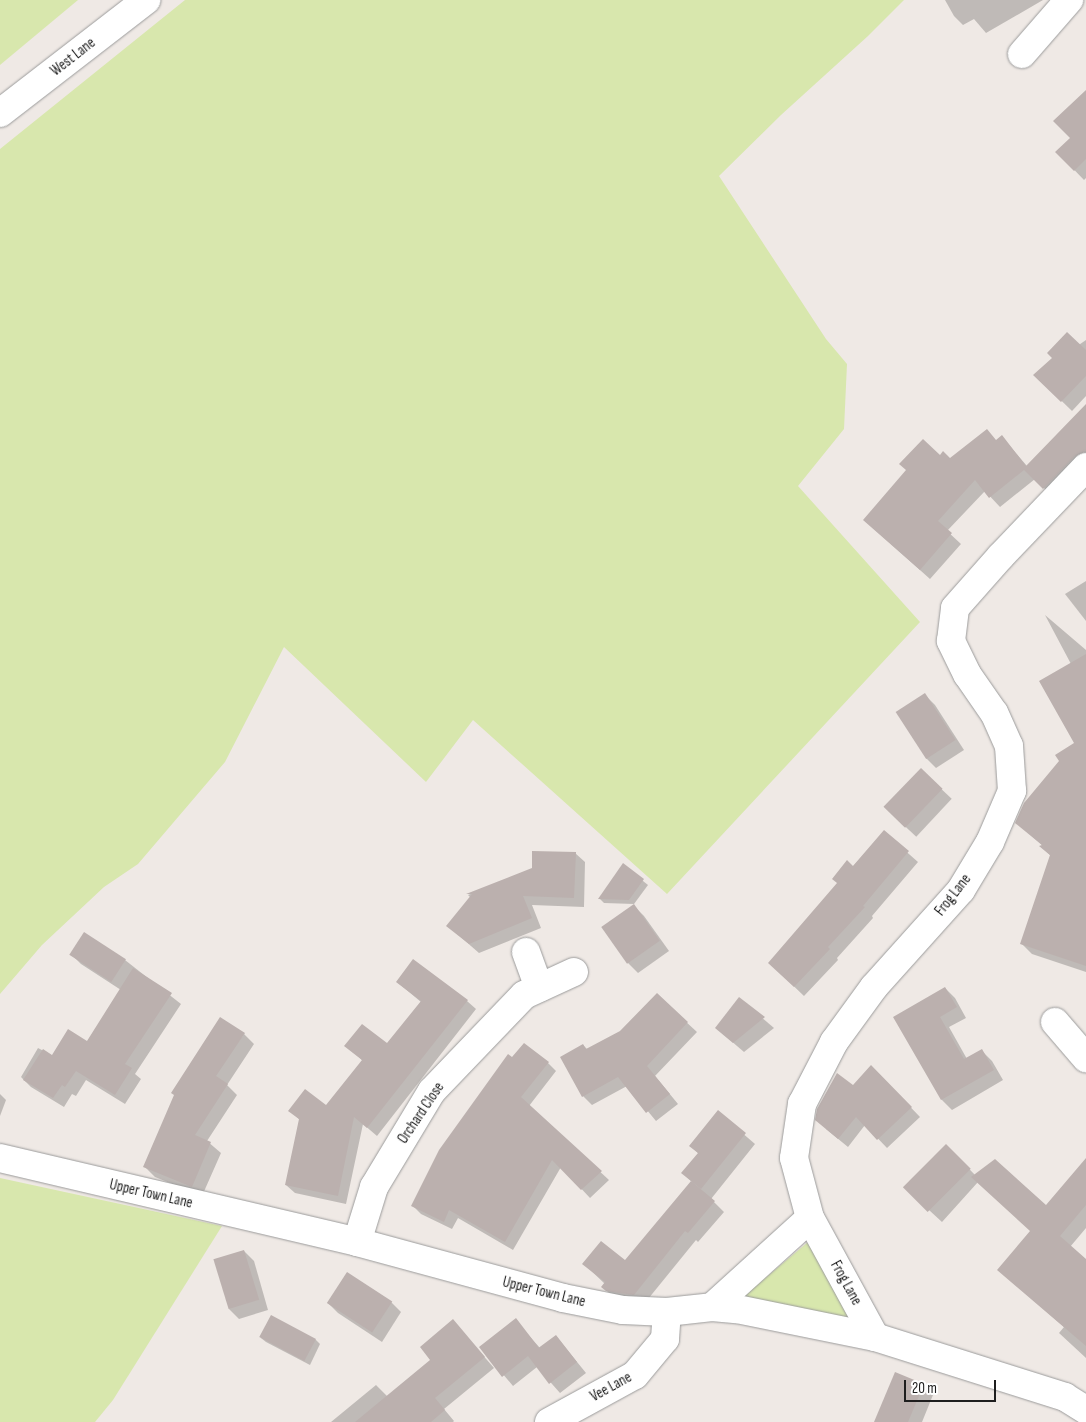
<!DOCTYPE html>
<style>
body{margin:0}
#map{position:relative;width:1086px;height:1422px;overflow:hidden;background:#efe9e5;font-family:"Sofia Sans Condensed",sans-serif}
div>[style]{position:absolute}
.grass>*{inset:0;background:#d8e7ad}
.shadow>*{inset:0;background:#0003;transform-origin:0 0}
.building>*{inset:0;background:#bbb0ae;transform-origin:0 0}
.roads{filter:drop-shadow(0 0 1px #9b9b9b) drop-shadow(0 0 1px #9b9b9b)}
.minor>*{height:28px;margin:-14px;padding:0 14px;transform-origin:14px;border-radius:14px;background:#fff}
.tertiary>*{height:28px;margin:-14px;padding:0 14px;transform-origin:14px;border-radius:14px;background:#fff}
span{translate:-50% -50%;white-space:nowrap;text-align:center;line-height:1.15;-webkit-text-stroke:4px #fff;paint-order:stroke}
.street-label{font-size:15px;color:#1e1e1e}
.scale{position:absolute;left:904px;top:1380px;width:92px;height:22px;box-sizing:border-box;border:2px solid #1e1e1e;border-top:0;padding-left:6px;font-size:15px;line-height:18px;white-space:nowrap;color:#1e1e1e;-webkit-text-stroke:4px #fff;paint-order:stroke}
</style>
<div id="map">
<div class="grass">
<i style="clip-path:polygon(0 0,78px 0,0 65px)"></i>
<i style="clip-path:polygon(185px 0,904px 0,868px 36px,781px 115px,719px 176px,826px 339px,847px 364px,844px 429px,798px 486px,920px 622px,667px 894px,473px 720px,426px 782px,284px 647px,225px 762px,138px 864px,104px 887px,42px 945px,0 994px,0 149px)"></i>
<i style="clip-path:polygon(0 1178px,222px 1226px,113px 1400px,95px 1422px,0 1422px)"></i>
<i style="clip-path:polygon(814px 1237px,851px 1323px,747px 1301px,745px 1295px)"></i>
</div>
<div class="shadow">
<i style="clip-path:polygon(945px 0,1043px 0,986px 33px,974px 19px,963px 25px,954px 16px)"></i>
<i style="clip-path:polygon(1086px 92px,1086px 178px,1084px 180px,1057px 152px,1072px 138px)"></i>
<i style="clip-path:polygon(1086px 340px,1086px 396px,1072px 411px,1035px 375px)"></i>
<i style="clip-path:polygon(1086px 423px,1086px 465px,1054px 498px,1035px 479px,1000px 507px,985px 491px,947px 531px,961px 544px,930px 579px,864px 520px,940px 457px,950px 459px,997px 441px,1002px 437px,1027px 466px)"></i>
<i style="clip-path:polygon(1086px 581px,1086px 621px,1065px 594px)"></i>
<i style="clip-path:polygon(1045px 615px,1086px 650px,1086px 972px,1032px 954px,1022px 944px,1051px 856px,1041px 847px,1043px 846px,1017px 823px,1075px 744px,1071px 664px)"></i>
<i style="clip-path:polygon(925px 695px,935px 705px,964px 750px,936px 768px,926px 758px)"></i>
<i style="left:921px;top:770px;width:42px;height:52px;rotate:43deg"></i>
<i style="clip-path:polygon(884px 832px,918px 862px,872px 916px,873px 918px,837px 958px,838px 960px,804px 996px,779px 972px,838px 883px)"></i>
<i style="clip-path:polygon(575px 853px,585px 862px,584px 907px,532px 905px,541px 928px,479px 953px,448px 926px,471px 898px,468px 895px)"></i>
<i style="clip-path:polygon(623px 865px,648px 885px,634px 904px,604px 903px,600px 899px)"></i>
<i style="clip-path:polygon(634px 906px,644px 916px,669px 951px,638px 973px,628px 963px)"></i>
<i style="clip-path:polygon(71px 954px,125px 960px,181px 1004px,135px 1074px,141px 1079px,125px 1104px,86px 1080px,76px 1096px,72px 1094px,64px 1107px,31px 1087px,21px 1077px,38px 1048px,53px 1056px,87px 1042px,121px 990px,81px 964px)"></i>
<i style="clip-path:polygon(397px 982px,467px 1001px,476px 1009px,377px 1136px,363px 1124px,346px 1204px,295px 1193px,286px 1185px,300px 1120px,290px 1111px,326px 1106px,363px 1061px,346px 1045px,387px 1045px,421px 1002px)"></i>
<i style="clip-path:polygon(945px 988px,955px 998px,966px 1018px,949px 1027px,967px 1059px,982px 1051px,992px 1061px,1003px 1080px,952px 1110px,942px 1100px,895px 1017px)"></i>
<i style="clip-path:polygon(657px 995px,697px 1032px,655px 1076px,678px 1104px,656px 1121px,627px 1086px,592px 1105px,583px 1096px,583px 1045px,588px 1050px,621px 1032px)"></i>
<i style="clip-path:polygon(740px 999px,774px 1028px,744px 1052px,716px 1028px)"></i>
<i style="clip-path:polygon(244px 1034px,254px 1044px,227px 1085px,237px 1095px,207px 1141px,221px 1153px,202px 1196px,155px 1177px,145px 1167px)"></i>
<i style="clip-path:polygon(513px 1059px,548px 1063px,556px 1071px,529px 1106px,609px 1180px,590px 1198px,561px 1167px,513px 1250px,458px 1218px,452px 1229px,421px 1214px,413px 1206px)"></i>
<i style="clip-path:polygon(871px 1066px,920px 1117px,887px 1148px,865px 1125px,848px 1147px,826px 1129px,853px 1087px)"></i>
<i style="clip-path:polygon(0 1094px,6px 1100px,0 1116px)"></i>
<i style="clip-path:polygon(718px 1112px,755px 1144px,711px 1199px,724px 1212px,698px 1242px,696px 1240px,644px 1304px,613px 1297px,603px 1287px,605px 1284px,584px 1264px,625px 1262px,692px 1182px,683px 1173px,699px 1154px,691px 1146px)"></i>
<i style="clip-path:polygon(946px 1145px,975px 1175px,1046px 1206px,1086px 1160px,1086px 1228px,1070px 1247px,1086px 1261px,1086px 1358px,1059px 1333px,1064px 1327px,999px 1270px,1032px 1231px,978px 1182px,942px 1222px,917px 1199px)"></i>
<i style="clip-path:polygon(244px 1251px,254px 1261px,268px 1310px,239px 1319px,229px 1309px)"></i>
<i style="clip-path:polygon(347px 1273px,391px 1302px,401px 1312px,382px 1342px,338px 1313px,328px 1303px)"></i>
<i style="clip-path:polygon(515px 1320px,540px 1348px,556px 1336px,586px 1373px,560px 1393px,537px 1367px,513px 1386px,480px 1347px)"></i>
<i style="clip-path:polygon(453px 1321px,494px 1368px,444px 1409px,454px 1421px,453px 1422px,331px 1422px,376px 1385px,388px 1397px,432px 1360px)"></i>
<i style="clip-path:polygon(261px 1338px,316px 1340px,320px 1344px,310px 1365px,266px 1342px)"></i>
<i style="clip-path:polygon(923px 1385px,933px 1395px,922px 1422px,875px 1422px)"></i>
</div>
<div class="building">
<i style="clip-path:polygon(1086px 90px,1086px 159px,1074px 171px,1055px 152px,1070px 138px,1053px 121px)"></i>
<i style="clip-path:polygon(1067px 332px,1086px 350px,1086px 376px,1061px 402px,1033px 375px,1052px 358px,1047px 353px)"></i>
<i style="clip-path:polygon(1086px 404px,1086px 452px,1075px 456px,1043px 489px,1024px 470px,989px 498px,975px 480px,938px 521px,952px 533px,920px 570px,863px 520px,906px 470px,899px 464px,923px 439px,940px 455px,943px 451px,950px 458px,987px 429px,996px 440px,1002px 435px,1026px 466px)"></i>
<i style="clip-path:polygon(1086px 654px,1086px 966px,1020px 944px,1050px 855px,1039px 846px,1042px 845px,1015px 823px,1024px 803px,1059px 761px,1055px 755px,1074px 743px,1039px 681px)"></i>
<i style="left:925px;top:693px;width:56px;height:35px;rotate:57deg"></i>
<i style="left:921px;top:768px;width:30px;height:54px;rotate:44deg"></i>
<i style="clip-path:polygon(884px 830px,909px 851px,863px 906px,865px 907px,828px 947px,830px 949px,794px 987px,768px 963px,837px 883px,832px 879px,847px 860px,853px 866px)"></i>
<i style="clip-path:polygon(532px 851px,576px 852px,574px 898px,523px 896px,532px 918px,469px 944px,446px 926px,472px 894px,466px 894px,532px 868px)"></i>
<i style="clip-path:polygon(623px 863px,644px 879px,629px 900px,598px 899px)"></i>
<i style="left:634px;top:904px;width:45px;height:40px;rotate:55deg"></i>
<i style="left:84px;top:932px;width:50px;height:27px;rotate:33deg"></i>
<i style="clip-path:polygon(413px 959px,468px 1000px,367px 1128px,354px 1117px,338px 1196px,285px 1185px,299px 1119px,288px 1111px,305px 1089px,326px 1105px,362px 1060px,344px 1046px,362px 1024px,387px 1043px,421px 1001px,396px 982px)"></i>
<i style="clip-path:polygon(133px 968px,172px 993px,125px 1064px,132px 1068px,115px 1095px,76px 1071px,65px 1087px,62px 1085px,53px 1098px,23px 1080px,43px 1049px,52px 1055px,68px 1029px,87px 1041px)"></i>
<i style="clip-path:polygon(945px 987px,957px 1007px,940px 1017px,964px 1059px,982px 1049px,994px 1070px,941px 1100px,893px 1017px)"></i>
<i style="clip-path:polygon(657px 993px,688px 1022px,647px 1066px,670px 1094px,646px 1113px,618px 1077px,582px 1097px,560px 1057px,583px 1044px,586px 1049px,620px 1031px)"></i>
<i style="clip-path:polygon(739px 997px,765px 1017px,733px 1043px,715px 1028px)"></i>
<i style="clip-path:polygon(220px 1017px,245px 1033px,216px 1076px,228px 1084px,195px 1135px,211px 1142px,192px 1187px,143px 1167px,174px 1095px,171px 1093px)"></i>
<i style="clip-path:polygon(524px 1043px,549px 1062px,521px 1097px,602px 1171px,581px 1190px,552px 1160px,505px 1242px,449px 1210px,444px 1222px,411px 1206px,439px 1150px,508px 1054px,512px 1057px)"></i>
<i style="clip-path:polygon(871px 1065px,912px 1107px,877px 1140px,856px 1117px,838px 1139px,815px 1120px,817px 1109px,837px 1073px,853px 1085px)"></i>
<i style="clip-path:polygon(718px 1110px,746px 1133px,701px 1189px,681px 1173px,698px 1153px,689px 1146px)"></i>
<i style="left:946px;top:1144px;width:35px;height:61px;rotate:45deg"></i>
<i style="clip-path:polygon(1086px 1158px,1086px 1205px,1060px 1236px,1086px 1259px,1086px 1346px,997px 1270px,1030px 1231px,971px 1177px,995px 1159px,1046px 1205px)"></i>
<i style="clip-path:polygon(691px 1181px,715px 1201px,688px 1233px,685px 1231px,634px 1295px,606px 1291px,601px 1287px,605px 1282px,582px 1264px,601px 1241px,625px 1260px)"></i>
<i style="left:244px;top:1250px;width:52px;height:32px;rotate:73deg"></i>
<i style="left:347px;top:1272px;width:54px;height:37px;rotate:33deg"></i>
<i style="left:271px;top:1315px;width:51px;height:25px;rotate:28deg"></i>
<i style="clip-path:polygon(516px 1318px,539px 1348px,537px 1349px,556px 1335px,577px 1362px,549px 1384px,528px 1356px,502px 1377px,479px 1347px)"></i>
<i style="clip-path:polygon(453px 1319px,485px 1357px,435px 1398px,445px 1410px,431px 1422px,355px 1422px,430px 1360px,420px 1347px)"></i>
<i style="clip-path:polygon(895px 1372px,924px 1384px,908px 1422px,874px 1422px)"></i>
</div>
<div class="roads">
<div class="minor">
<i style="left:1022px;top:54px;width:72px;rotate:-49deg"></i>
<i style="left:526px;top:952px;width:38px;rotate:70deg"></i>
<i style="left:1055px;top:1022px;width:48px;rotate:49.3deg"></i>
<i style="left:0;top:1158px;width:367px;rotate:13.2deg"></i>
<i style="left:357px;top:1242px;width:213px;rotate:15.2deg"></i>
<i style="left:563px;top:1298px;width:61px;rotate:11.3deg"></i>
<i style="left:623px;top:1310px;width:44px;rotate:2.6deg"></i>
<i style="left:667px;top:1312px;width:45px;rotate:-6.3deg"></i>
<i style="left:712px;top:1307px;width:25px;rotate:5deg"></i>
<i style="left:737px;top:1309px;width:141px;rotate:11.5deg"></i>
<i style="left:875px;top:1337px;width:199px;rotate:17.5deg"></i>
<i style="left:1065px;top:1397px;width:25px;rotate:32deg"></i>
<i style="left:357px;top:1242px;width:58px;rotate:-72.8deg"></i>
<i style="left:374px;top:1187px;width:112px;rotate:-58.9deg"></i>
<i style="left:432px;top:1091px;width:133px;rotate:-46.2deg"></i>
<i style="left:524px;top:995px;width:55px;rotate:-24.7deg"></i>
<i style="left:712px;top:1307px;width:132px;rotate:-42.2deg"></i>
<i style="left:875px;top:1337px;width:136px;rotate:-118.6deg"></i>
<i style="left:810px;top:1218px;width:62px;rotate:-104.9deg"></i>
<i style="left:794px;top:1158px;width:55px;rotate:-81.6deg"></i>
<i style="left:802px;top:1104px;width:70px;rotate:-62.7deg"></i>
<i style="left:834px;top:1042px;width:68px;rotate:-54deg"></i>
<i style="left:874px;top:987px;width:130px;rotate:-48.1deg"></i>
<i style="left:961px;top:890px;width:56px;rotate:-58.9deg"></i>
<i style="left:990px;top:842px;width:56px;rotate:-66.7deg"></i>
<i style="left:1012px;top:791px;width:45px;rotate:-93.8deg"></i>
<i style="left:1009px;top:746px;width:36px;rotate:-114deg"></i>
<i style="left:994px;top:713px;width:47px;rotate:-124.7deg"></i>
<i style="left:967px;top:674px;width:37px;rotate:-116deg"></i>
<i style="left:951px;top:641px;width:33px;rotate:-83deg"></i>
<i style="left:955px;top:608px;width:69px;rotate:-48.5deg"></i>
<i style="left:1001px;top:556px;width:123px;rotate:-46.3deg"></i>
<i style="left:549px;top:1422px;width:98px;rotate:-28.7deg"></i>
<i style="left:635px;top:1375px;width:47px;rotate:-50.2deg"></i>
<i style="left:665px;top:1339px;width:27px;rotate:-86deg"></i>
</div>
<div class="tertiary">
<i style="left:0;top:113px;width:185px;rotate:-37.7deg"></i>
</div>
</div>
<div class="street-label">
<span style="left:73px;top:57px;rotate:-38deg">West Lane</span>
<span style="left:953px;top:895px;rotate:-52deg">Frog Lane</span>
<span style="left:421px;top:1113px;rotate:-56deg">Orchard Close</span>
<span style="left:151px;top:1194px;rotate:13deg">Upper Town Lane</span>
<span style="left:846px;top:1283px;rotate:61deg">Frog Lane</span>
<span style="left:544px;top:1292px;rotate:14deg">Upper Town Lane</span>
<span style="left:611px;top:1387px;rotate:-29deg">Vee Lane</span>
</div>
<div class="scale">20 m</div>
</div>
